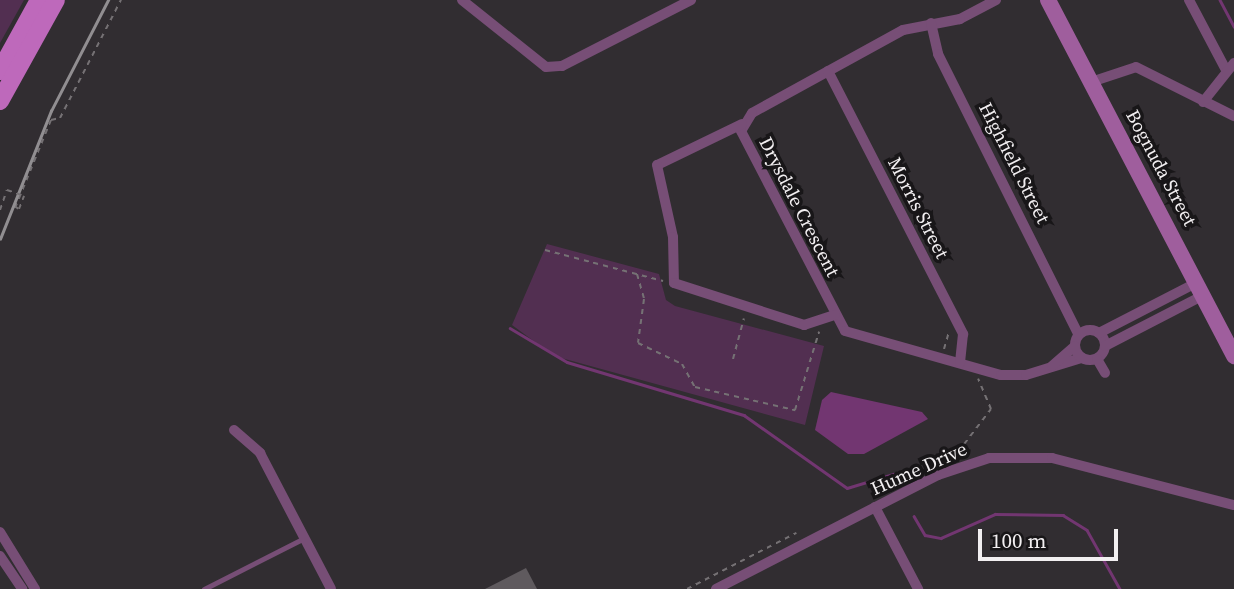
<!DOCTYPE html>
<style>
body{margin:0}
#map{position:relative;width:1234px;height:589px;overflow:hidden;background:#312d31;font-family:"Source Serif 4",serif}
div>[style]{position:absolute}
.green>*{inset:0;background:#522f51}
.water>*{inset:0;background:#723671}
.stream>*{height:2.5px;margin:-1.25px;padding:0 1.25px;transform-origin:1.25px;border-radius:1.25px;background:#723671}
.building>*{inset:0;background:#5f5a5e}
.path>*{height:2px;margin-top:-1px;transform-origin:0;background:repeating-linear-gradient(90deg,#757174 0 5px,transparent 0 10px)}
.lane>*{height:5px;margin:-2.5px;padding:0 2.5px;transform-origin:2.5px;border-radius:2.5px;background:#774e76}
.street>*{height:10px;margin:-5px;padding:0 5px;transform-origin:5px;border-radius:5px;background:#774e76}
.street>.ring{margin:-5px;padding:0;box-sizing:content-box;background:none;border:10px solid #774e76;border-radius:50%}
.secondary>*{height:16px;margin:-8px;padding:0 8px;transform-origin:8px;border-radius:8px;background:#9f5e9d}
.primary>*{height:18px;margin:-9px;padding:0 9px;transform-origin:9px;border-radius:9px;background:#be69bb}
.rail>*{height:2.5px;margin:-1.25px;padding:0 1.25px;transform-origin:1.25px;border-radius:1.25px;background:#918e91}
.path-bridge>*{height:2px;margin-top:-1px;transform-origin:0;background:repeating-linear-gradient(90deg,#757174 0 5px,transparent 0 10px)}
span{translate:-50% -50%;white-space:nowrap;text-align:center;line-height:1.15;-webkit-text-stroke:7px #181618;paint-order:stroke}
.street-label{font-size:19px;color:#f2eff1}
.scale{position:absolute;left:978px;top:529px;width:140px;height:32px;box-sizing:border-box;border:4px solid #f2eff1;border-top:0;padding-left:9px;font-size:21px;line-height:24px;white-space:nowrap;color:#f2eff1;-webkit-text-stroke:5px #181618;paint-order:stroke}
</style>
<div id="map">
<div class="green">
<i style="clip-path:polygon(0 0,24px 0,0 43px)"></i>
<i style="clip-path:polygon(547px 244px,659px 274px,666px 300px,675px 306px,824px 346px,805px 425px,554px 356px,512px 325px)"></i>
</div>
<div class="water">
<i style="clip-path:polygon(831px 392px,922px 412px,928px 419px,864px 454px,848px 454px,815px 430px,822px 400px)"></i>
</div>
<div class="stream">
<i style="left:1220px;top:0;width:30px;rotate:62deg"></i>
<i style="left:510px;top:328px;width:66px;rotate:30.8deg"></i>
<i style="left:567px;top:362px;width:185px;rotate:16.7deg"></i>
<i style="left:744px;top:415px;width:126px;rotate:35.3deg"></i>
<i style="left:847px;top:488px;width:48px;rotate:-16.9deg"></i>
<i style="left:914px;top:516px;width:22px;rotate:60deg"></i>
<i style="left:925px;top:535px;width:16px;rotate:11deg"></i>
<i style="left:941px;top:538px;width:59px;rotate:-24deg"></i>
<i style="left:995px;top:514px;width:68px;rotate:0.8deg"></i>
<i style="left:1063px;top:515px;width:28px;rotate:32deg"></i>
<i style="left:1087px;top:530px;width:68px;rotate:60.8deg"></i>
</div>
<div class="building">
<i style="clip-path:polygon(526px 568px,537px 589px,485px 589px)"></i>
</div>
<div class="path">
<i style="left:14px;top:206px;width:6px;rotate:31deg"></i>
<i style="left:19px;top:209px;width:14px;rotate:-69deg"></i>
<i style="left:15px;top:208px;width:95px;rotate:-67.8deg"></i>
<i style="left:51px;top:120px;width:9px;rotate:-13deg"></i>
<i style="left:60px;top:118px;width:133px;rotate:-62.7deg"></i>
<i style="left:0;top:210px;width:21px;rotate:-71deg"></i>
<i style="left:545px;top:250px;width:122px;rotate:14.7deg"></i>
<i style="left:637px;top:274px;width:26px;rotate:74deg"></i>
<i style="left:644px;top:299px;width:44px;rotate:97.8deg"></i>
<i style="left:638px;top:343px;width:49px;rotate:25.5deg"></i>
<i style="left:682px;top:364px;width:26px;rotate:61deg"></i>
<i style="left:695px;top:387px;width:103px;rotate:13deg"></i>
<i style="left:795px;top:410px;width:82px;rotate:-72.9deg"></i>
<i style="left:944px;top:349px;width:19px;rotate:-74deg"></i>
<i style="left:733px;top:359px;width:42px;rotate:-75deg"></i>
<i style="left:958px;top:452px;width:54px;rotate:-52.5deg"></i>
<i style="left:991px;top:409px;width:33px;rotate:-113deg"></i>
<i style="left:687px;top:589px;width:123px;rotate:-27.2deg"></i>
</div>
<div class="lane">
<i style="left:204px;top:589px;width:112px;rotate:-27deg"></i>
</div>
<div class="street">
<i style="left:462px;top:0;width:107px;rotate:38.6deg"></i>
<i style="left:546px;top:67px;width:16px;rotate:-4deg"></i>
<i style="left:562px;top:66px;width:145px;rotate:-27.1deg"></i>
<i style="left:996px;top:0;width:41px;rotate:152.2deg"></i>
<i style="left:960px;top:19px;width:58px;rotate:169.1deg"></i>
<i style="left:903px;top:30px;width:172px;rotate:151.2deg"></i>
<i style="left:752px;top:113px;width:21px;rotate:121deg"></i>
<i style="left:741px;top:131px;width:225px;rotate:62.5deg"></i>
<i style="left:845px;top:331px;width:162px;rotate:15.8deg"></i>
<i style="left:1001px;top:375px;width:25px"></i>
<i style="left:1026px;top:375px;width:58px;rotate:-17.2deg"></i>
<i style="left:1189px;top:0;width:77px;rotate:62.1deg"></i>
<i style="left:931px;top:23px;width:32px;rotate:77deg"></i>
<i style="left:938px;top:54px;width:314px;rotate:63.4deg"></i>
<i style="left:828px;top:71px;width:296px;rotate:62.8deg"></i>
<i style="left:963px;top:334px;width:29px;rotate:96deg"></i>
<i style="left:1091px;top:82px;width:47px;rotate:-18.4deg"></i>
<i style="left:1136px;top:67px;width:110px;rotate:26.6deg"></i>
<i style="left:1203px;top:102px;width:50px;rotate:-51.5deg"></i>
<i style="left:742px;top:124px;width:94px;rotate:154.2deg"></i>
<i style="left:657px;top:165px;width:74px;rotate:77.5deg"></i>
<i style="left:673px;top:237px;width:46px;rotate:88.8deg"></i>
<i style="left:674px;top:283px;width:137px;rotate:17.9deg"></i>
<i style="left:804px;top:325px;width:32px;rotate:-18deg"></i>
<i class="ring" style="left:1075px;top:330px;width:20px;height:20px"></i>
<i style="left:1099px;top:333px;width:111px;rotate:-27.3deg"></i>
<i style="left:1105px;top:346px;width:111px;rotate:-27.3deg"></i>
<i style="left:1097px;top:359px;width:16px;rotate:60deg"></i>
<i style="left:1052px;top:366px;width:30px;rotate:-41deg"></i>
<i style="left:234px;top:430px;width:35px;rotate:41deg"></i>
<i style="left:260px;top:453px;width:153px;rotate:62.4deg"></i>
<i style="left:875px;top:507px;width:93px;rotate:62.3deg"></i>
<i style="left:0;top:532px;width:67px;rotate:58.4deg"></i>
<i style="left:0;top:556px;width:40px;rotate:56deg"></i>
<i style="left:716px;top:589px;width:250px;rotate:-27.2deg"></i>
<i style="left:938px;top:475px;width:54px;rotate:-18.4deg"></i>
<i style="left:989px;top:458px;width:63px"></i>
<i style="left:1052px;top:458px;width:188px;rotate:14.5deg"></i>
</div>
<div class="secondary">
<i style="left:1048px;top:0;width:402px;rotate:62.4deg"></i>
</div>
<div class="primary">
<i style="left:0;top:71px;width:81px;rotate:-61.2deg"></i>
<i style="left:0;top:101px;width:115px;rotate:-61deg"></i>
</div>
<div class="rail">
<i style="left:0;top:239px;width:138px;rotate:-68.3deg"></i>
<i style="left:51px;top:111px;width:125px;rotate:-62.8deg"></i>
</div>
<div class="path-bridge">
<i style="left:7px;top:190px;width:18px;rotate:19deg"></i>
</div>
<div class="street-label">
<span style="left:1014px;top:163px;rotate:63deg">Highfield Street</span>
<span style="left:1161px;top:168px;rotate:62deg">Bognuda Street</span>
<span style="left:799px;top:207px;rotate:63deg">Drysdale Crescent</span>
<span style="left:918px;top:208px;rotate:63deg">Morris Street</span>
<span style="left:919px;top:469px;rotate:-24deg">Hume Drive</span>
</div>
<div class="scale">100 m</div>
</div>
